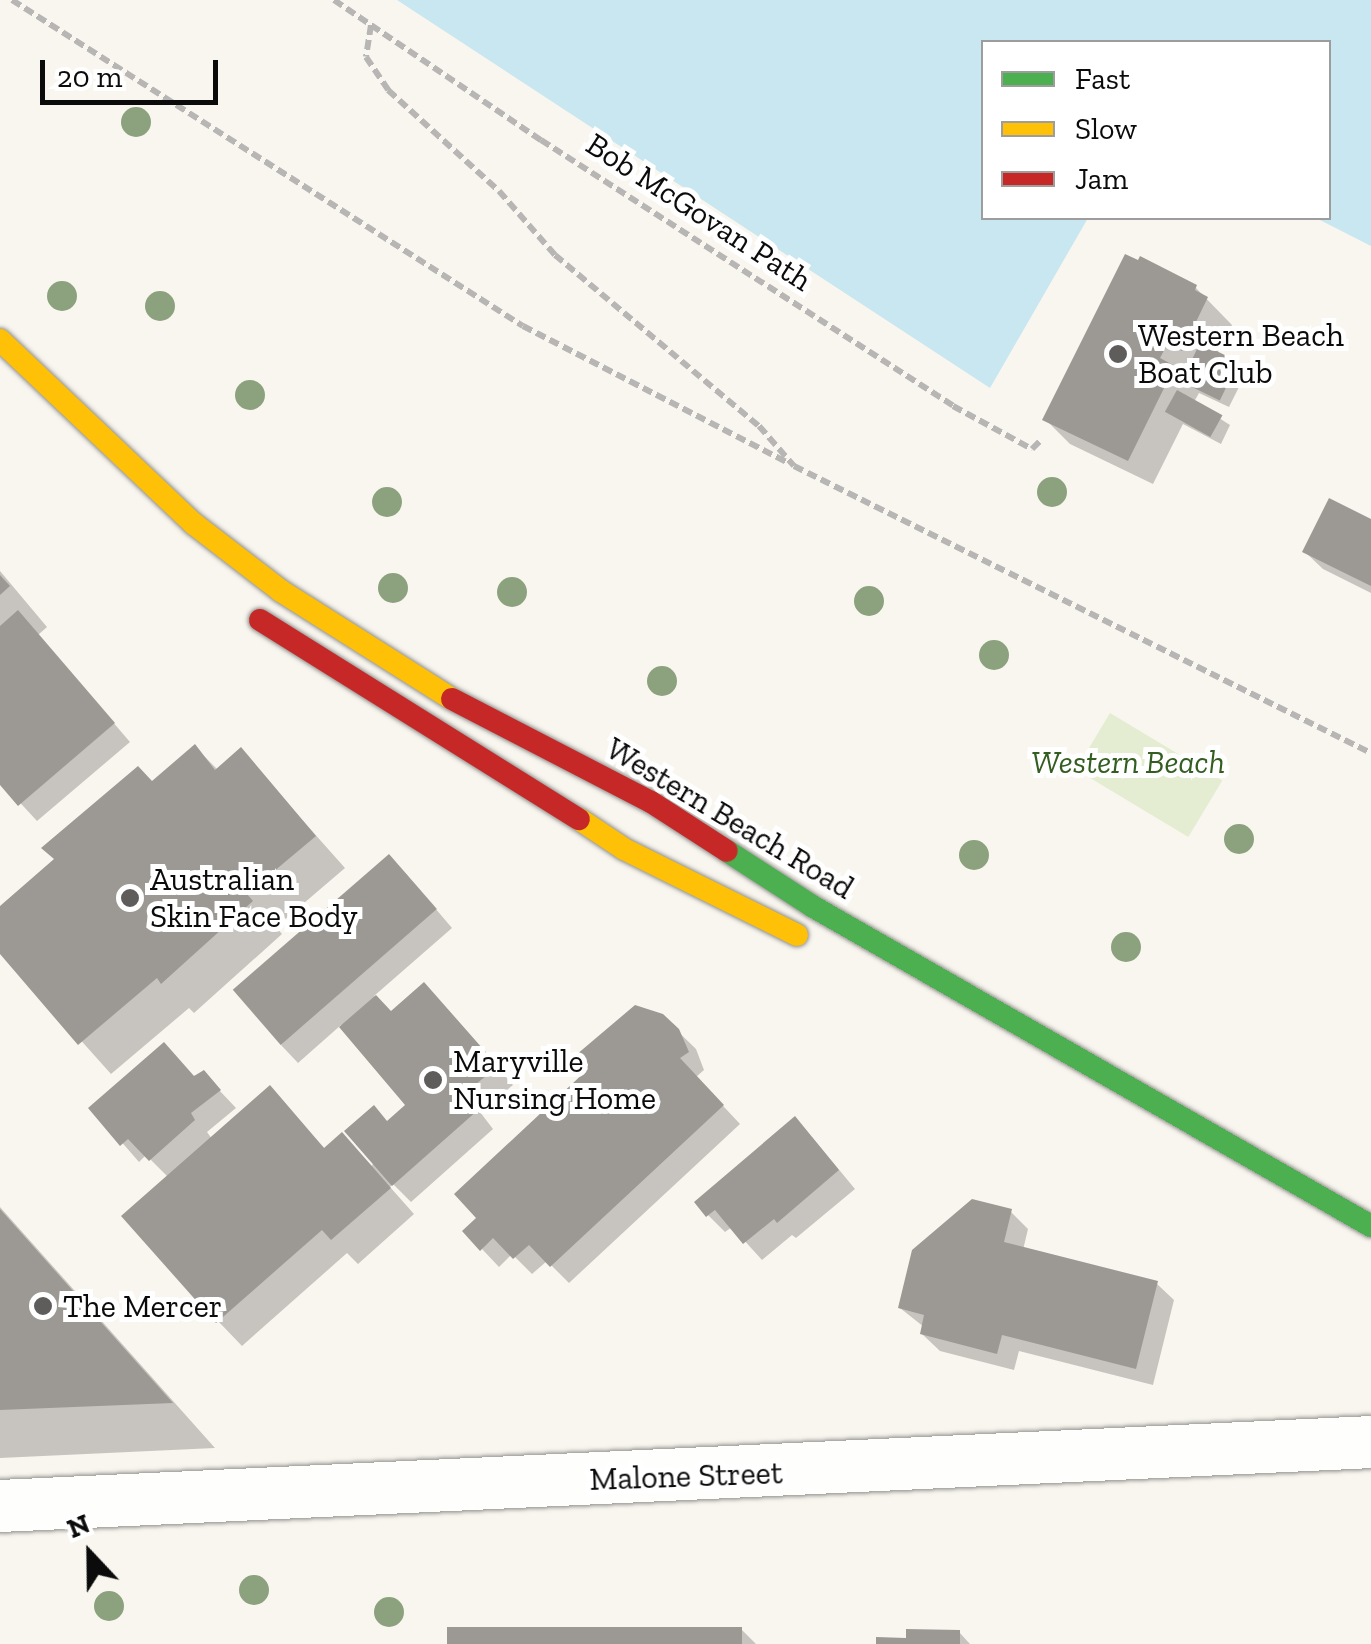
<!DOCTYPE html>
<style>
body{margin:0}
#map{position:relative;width:1371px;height:1644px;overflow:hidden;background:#f9f6ef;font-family:"Zilla Slab",serif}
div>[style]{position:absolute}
.green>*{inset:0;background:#e4edd1;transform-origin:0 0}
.water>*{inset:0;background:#c8e7f0}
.shadow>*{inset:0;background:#0003}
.building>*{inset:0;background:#9c9995;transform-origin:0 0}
.path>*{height:6px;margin-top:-3px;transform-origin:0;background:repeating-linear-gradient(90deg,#b7b6b5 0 10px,transparent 0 15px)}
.roads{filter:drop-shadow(0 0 2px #92918e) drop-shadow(0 0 2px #92918e)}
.street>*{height:52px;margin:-26px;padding:0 26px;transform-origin:26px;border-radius:26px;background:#fefefd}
.fast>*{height:22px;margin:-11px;padding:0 11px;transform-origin:11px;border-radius:11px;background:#4caf50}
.slow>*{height:22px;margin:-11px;padding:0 11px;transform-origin:11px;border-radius:11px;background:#ffc107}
.jam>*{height:22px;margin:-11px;padding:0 11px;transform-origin:11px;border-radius:11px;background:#c62828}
.trees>*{width:30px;height:30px;margin:-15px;border-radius:50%;background:#8ca27e}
.dots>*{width:28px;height:28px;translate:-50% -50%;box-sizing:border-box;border:5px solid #fff;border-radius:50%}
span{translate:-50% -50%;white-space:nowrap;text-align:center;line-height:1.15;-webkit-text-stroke:10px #fff;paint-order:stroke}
.street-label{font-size:32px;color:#0b0b0b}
.poi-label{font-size:32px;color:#0b0b0b}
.left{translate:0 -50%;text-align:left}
.park-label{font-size:32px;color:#335d21;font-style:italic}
.legend{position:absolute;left:981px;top:40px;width:350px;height:180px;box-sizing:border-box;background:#fff;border:2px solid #9d9d9d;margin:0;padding:12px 18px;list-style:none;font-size:30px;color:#0b0b0b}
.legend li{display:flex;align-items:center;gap:20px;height:50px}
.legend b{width:50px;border:2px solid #9d9d9d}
.north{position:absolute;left:40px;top:1504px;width:100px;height:100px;-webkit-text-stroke:8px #fff;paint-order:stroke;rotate:338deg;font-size:28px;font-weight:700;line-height:40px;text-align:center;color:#0b0b0b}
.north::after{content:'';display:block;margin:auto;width:35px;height:45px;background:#0b0b0b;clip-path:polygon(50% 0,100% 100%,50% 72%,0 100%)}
.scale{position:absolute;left:40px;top:60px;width:178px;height:45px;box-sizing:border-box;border:5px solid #0b0b0b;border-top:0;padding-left:12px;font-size:30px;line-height:35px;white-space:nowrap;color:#0b0b0b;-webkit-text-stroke:8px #fff;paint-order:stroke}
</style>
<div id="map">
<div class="green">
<i style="left:1110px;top:713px;width:131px;height:66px;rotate:31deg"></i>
</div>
<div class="water">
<i style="clip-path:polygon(397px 0,1371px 0,1371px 246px,1316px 218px,1328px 218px,1328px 42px,984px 42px,984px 218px,1088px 218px,990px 388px)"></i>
</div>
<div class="shadow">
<i style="clip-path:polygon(1195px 287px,1232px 325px,1217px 354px,1246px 373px,1229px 407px,1199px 393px,1194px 402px,1230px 425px,1221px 444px,1183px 424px,1153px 484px,1070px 444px,1045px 419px)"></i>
<i style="clip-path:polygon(1371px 521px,1371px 593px,1323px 569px,1305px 552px)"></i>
<i style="clip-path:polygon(0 571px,47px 627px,38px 635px,130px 742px,37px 821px,0 781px)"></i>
<i style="clip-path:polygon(195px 747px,218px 770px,241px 751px,345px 868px,276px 927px,282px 934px,194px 1013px,189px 1008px,111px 1074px,0 950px,0 909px)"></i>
<i style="clip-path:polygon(406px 874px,452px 928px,374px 996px,392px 1014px,441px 1003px,513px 1085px,480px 1112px,493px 1129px,411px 1202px,393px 1184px,390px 1187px,414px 1214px,358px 1264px,347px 1253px,242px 1346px,218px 1321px,168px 1177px,146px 1155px,139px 1162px,92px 1108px,203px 1073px,236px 1108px,207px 1132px,212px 1139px,270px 1088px,326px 1150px,342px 1136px,372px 1166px,388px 1123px,409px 1105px,341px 1025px,298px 1063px,281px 1045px)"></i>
<i style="clip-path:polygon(662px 1016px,696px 1049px,704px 1070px,696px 1077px,740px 1124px,569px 1283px,547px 1261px,532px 1274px,512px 1254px,499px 1267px,482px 1249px)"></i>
<i style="clip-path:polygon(812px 1137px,855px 1189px,796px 1238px,792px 1235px,762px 1260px,732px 1227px,725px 1232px,708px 1215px)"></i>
<i style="clip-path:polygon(0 1207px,215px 1448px,0 1458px)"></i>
<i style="clip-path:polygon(1011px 1212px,1028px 1229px,1023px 1250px,1156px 1283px,1174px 1300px,1153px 1385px,1019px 1351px,1014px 1370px,940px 1351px,922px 1334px,924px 1327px,900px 1308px)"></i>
<i style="clip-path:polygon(741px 1629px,756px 1644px,449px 1644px)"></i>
<i style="clip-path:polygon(959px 1632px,970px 1644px,878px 1644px,909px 1640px)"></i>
</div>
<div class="building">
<i style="clip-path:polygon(1125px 254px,1138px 260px,1140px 256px,1197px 285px,1195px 290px,1208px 297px,1182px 351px,1168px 343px,1160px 358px,1175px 366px,1128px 461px,1042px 420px)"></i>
<i style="left:1200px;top:343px;width:43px;height:43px;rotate:26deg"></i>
<i style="left:1177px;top:390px;width:52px;height:25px;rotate:29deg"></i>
<i style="clip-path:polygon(1329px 498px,1371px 519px,1371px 586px,1302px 552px)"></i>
<i style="clip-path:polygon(0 575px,10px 586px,0 595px)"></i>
<i style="clip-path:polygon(18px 610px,115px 723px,18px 806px,0 785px,0 626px)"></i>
<i style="clip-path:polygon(195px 744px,215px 770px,241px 747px,316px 836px,247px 894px,253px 901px,161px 984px,157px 978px,78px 1045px,0 954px,0 906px,54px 859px,41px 848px,138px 766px,152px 781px)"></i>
<i style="left:389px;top:854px;width:73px;height:207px;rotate:49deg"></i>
<i style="clip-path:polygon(424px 982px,498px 1066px,464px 1094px,478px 1110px,392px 1186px,344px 1131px,374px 1105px,387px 1121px,405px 1105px,339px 1027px,376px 995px,391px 1011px)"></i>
<i style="clip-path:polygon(635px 1005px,663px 1014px,679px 1029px,689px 1052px,680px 1058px,724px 1105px,550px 1267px,529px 1245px,513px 1259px,493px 1238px,480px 1251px,462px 1231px,476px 1218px,454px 1194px,588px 1069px,576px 1055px)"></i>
<i style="clip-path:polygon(164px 1042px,194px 1076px,204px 1070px,221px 1090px,191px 1113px,195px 1120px,149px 1161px,128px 1139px,120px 1146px,88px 1108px)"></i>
<i style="clip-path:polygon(270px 1085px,324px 1148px,342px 1132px,391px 1188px,331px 1240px,322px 1230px,216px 1323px,121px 1216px)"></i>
<i style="clip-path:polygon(795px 1116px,839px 1170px,777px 1223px,774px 1219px,743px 1244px,715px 1210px,706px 1217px,694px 1202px)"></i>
<i style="clip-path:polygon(972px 1199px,1012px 1209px,1004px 1242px,1158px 1281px,1136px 1369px,1002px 1335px,997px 1354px,920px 1334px,924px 1315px,898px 1308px,912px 1250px)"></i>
<i style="clip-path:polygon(0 1209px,173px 1403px,0 1410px)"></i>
<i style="left:742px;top:1627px;width:17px;height:295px;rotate:90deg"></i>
<i style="clip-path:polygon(906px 1629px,960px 1630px,960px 1644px,876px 1644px,876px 1637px,906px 1638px)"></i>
</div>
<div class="path">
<i style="left:12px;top:0;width:606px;rotate:32.54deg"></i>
<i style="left:523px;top:326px;width:299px;rotate:27.3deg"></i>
<i style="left:334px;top:0;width:250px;rotate:34.1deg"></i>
<i style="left:541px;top:140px;width:490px;rotate:32.8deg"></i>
<i style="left:953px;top:406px;width:90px;rotate:28.6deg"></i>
<i style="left:1032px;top:449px;width:14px;rotate:-45deg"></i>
<i style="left:371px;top:25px;width:32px;rotate:99deg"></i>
<i style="left:366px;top:57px;width:40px;rotate:56deg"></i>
<i style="left:388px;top:90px;width:150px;rotate:42.3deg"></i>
<i style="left:499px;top:191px;width:85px;rotate:48.8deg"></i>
<i style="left:555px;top:255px;width:266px;rotate:40deg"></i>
<i style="left:759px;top:426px;width:53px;rotate:48.8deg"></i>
<i style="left:794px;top:466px;width:644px;rotate:26.45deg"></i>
</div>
<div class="roads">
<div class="street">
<i style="left:0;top:1506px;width:1372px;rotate:-2.67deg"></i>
</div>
<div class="fast">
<i style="left:727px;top:851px;width:101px;rotate:32.9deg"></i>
<i style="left:812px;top:906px;width:644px;rotate:29.79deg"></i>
</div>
<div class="slow">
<i style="left:0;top:340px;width:267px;rotate:43.5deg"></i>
<i style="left:194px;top:524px;width:110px;rotate:37.6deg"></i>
<i style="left:281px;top:591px;width:202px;rotate:32.3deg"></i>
<i style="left:579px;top:819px;width:54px;rotate:33.7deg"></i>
<i style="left:624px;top:849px;width:193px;rotate:26.4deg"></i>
</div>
<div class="jam">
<i style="left:260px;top:620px;width:376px;rotate:32deg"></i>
<i style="left:452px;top:699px;width:224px;rotate:27.4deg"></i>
<i style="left:651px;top:802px;width:90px;rotate:32.8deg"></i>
</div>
</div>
<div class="trees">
<i style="left:136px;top:122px"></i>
<i style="left:62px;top:296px"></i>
<i style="left:160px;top:306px"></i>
<i style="left:250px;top:395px"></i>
<i style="left:1052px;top:492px"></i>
<i style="left:387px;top:502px"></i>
<i style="left:393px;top:588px"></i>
<i style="left:512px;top:592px"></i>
<i style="left:869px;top:601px"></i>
<i style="left:994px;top:655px"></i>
<i style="left:662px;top:681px"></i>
<i style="left:1239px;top:839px"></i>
<i style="left:974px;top:855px"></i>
<i style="left:1126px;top:947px"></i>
<i style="left:254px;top:1590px"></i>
<i style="left:109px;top:1606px"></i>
<i style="left:389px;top:1612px"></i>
</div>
<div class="dots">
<i style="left:1118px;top:354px;background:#5e5d5b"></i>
<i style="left:130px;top:898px;background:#5e5d5b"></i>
<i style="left:433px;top:1080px;background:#5e5d5b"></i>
<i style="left:43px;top:1306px;background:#5e5d5b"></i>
</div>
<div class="street-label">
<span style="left:699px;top:212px;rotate:33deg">Bob McGovan Path</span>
<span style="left:730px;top:818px;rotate:31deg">Western Beach Road</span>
<span style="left:686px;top:1476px;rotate:-2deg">Malone Street</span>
</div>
<div class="poi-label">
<span class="left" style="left:1138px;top:354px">Western Beach<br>Boat Club</span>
<span class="left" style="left:150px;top:898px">Australian<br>Skin Face Body</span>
<span class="left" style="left:453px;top:1080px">Maryville<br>Nursing Home</span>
<span class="left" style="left:63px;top:1306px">The Mercer</span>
</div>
<div class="park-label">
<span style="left:1128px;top:762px">Western Beach</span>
</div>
<ul class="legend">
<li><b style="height:12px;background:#4caf50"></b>Fast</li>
<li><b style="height:12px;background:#ffc107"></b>Slow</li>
<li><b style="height:12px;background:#c62828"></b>Jam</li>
</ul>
<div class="north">N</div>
<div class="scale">20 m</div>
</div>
